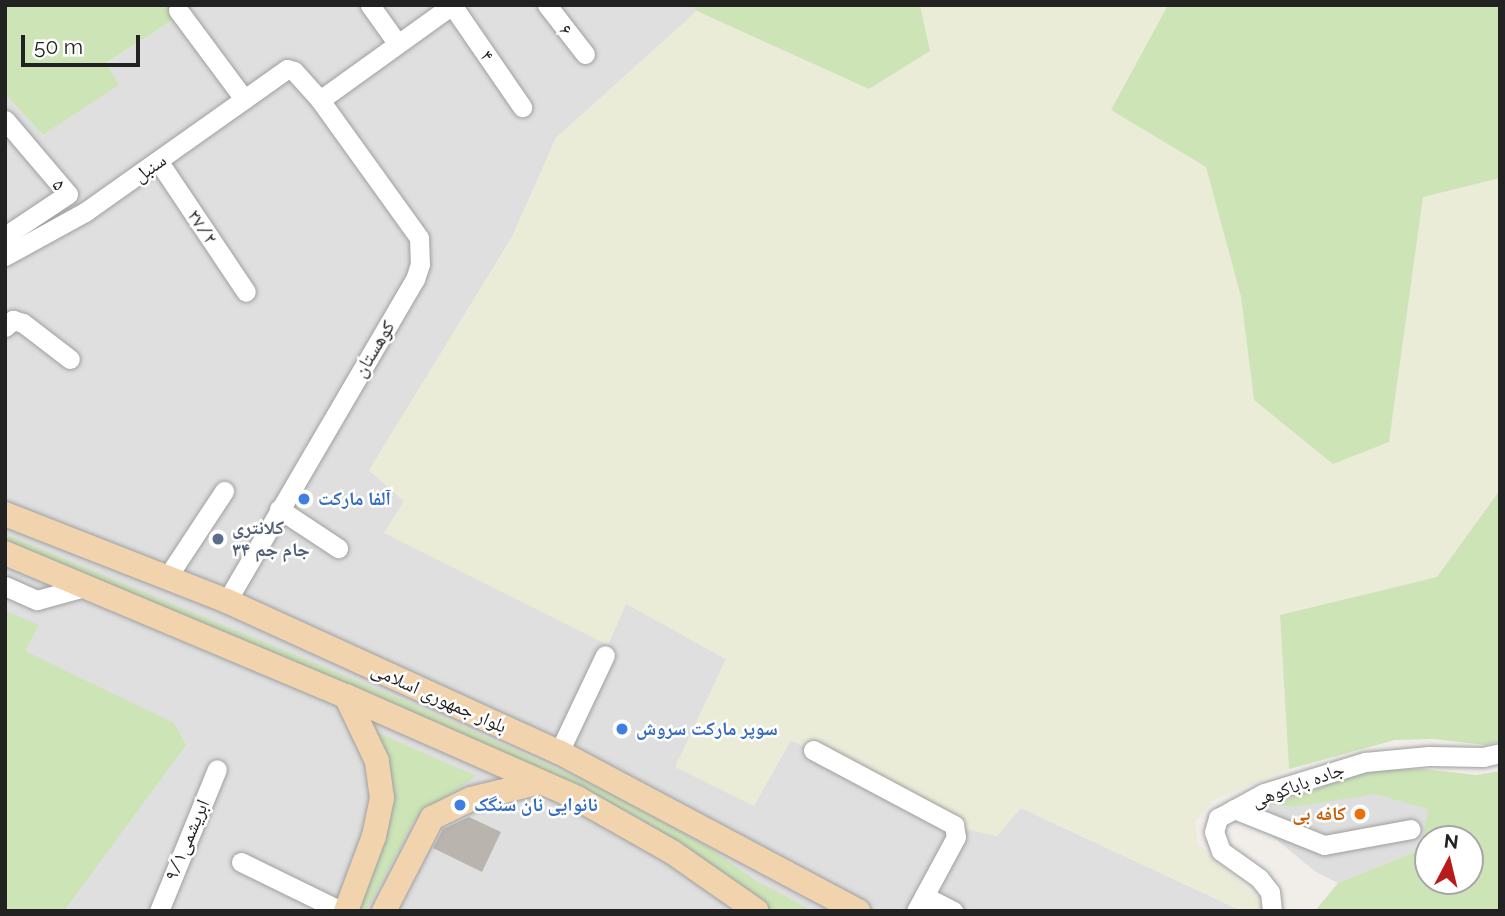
<!DOCTYPE html>
<meta charset="utf-8">
<style>
body{margin:0}
#map{position:relative;width:1505px;height:916px;overflow:hidden;background:#f1eeea;font-family:Raleway,"Noto Naskh Arabic",sans-serif}
div>[style]{position:absolute}
.residential>*{inset:0;background:#dfdfdf}
.farmland>*{inset:0;background:#ebecd8}
.grass>*{inset:0;background:#cde4b7}
.parking>*{inset:0;background:#dedede}
.building>*{inset:0;background:#bab4af}
.roads{filter:drop-shadow(0 0 2px #9f9f9f) drop-shadow(0 0 2px #9f9f9f)}
.minor>*{height:19px;margin:-9.5px;padding:0 9.5px;transform-origin:9.5px;border-radius:9.5px;background:#fff}
.major>*{height:24px;margin:-12px;padding:0 12px;transform-origin:12px;border-radius:12px;background:#f1d4ae}
.dots>*{width:19px;height:19px;translate:-50% -50%;box-sizing:border-box;border:4px solid #fff;border-radius:50%}
span{translate:-50% -50%;white-space:nowrap;text-align:center;line-height:1.15;-webkit-text-stroke:5px #fff;paint-order:stroke}
.street-label{font-size:19px;color:#222}
.shop-label{font-size:19px;color:#366cbe;font-weight:700}
.left{translate:0 -50%;text-align:left}
.service-label{font-size:19px;color:#4e5e75;font-weight:700}
.food-label{font-size:19px;color:#c56008;font-weight:700}
.right{translate:-100% -50%;text-align:right}
.frame{position:absolute;inset:0;border:7px solid #222;pointer-events:none}
.north{position:absolute;left:1414px;top:825px;width:70px;height:70px;box-sizing:border-box;background:#fff;border:2px solid #a7a7a7;border-radius:50%;rotate:7deg;font-size:19px;font-weight:700;line-height:28px;text-align:center;color:#222}
.north::after{content:'';display:block;margin:auto;width:24px;height:32px;background:#b91a1a;clip-path:polygon(50% 0,100% 100%,50% 72%,0 100%)}
.scale{position:absolute;left:21px;top:35px;width:119px;height:32px;box-sizing:border-box;border:4px solid #222;border-top:0;padding-left:9px;font-size:21px;line-height:24px;white-space:nowrap;color:#222;-webkit-text-stroke:5px #fff;paint-order:stroke}
</style>
<div id="map">
<div class="residential">
<i style="clip-path:polygon(196px 5px,692px 5px,697px 11px,556px 138px,512px 237px,370px 471px,404px 501px,608px 645px,626px 603px,726px 659px,676px 767px,754px 805px,791px 740px,970px 830px,1021px 808px,1242px 911px,5px 911px,5px 94px,43px 135px,118px 85px,105px 64px)"></i>
</div>
<div class="farmland">
<i style="clip-path:polygon(920px 5px,1168px 5px,1112px 110px,1206px 167px,1241px 297px,1254px 399px,1389px 442px,1423px 197px,1500px 178px,1500px 490px,1437px 577px,1280px 615px,1289px 769px,1214px 800px,1195px 822px,1198px 844px,1259px 899px,1260px 911px,1242px 911px,1021px 808px,997px 836px,970px 830px,791px 740px,754px 806px,675px 767px,726px 659px,626px 604px,608px 645px,384px 533px,404px 501px,369px 470px,512px 237px,556px 138px,697px 11px,869px 89px,930px 51px)"></i>
</div>
<div class="grass">
<i style="clip-path:polygon(5px 5px,196px 5px,106px 63px,119px 85px,43px 135px,5px 94px)"></i>
<i style="clip-path:polygon(692px 5px,920px 5px,930px 51px,869px 89px,697px 11px)"></i>
<i style="clip-path:polygon(1168px 5px,1500px 5px,1500px 178px,1423px 197px,1389px 442px,1333px 464px,1254px 400px,1241px 297px,1206px 167px,1111px 110px)"></i>
<i style="clip-path:polygon(1500px 490px,1500px 741px,1486px 745px,1433px 739px,1395px 740px,1289px 769px,1280px 615px,1437px 577px)"></i>
<i style="clip-path:polygon(5px 534px,408px 702px,611px 793px,707px 847px,758px 882px,813px 911px,773px 911px,635px 815px,559px 779px,5px 541px)"></i>
<i style="clip-path:polygon(5px 611px,39px 625px,25px 651px,174px 723px,186px 745px,64px 911px,5px 911px)"></i>
<i style="clip-path:polygon(376px 732px,476px 776px,415px 819px,366px 911px,352px 911px,380px 848px)"></i>
<i style="clip-path:polygon(evenodd,1423px 769px,1476px 775px,1500px 771px,1500px 911px,1315px 911px,1338px 883px,1421px 849px,1293px 807px,1271px 805px,1371px 770px,1423px 769px,1428px 839px,1470px 839px,1470px 881px,1428px 881px,1428px 839px)"></i>
</div>
<div class="parking">
<i style="clip-path:polygon(1375px 794px,1428px 809px,1421px 849px,1338px 883px,1316px 872px,1256px 823px,1255px 804px,1293px 807px)"></i>
</div>
<div class="building">
<i style="clip-path:polygon(469px 817px,501px 832px,482px 872px,433px 848px,443px 829px)"></i>
</div>
<div class="roads">
<div class="minor">
<i style="left:370px;top:5px;width:47px;rotate:54.6deg"></i>
<i style="left:547px;top:5px;width:62px;rotate:52.2deg"></i>
<i style="left:178px;top:10px;width:111px;rotate:53.4deg"></i>
<i style="left:320px;top:100px;width:163px;rotate:-35.7deg"></i>
<i style="left:452px;top:5px;width:124px;rotate:55.5deg"></i>
<i style="left:5px;top:120px;width:97px;rotate:49.6deg"></i>
<i style="left:68px;top:194px;width:76px;rotate:146.3deg"></i>
<i style="left:159px;top:162px;width:156px;rotate:56.2deg"></i>
<i style="left:5px;top:256px;width:91px;rotate:-28.8deg"></i>
<i style="left:85px;top:212px;width:247px;rotate:-35.3deg"></i>
<i style="left:287px;top:69px;width:7px;rotate:16deg"></i>
<i style="left:294px;top:71px;width:39px;rotate:48deg"></i>
<i style="left:320px;top:100px;width:170px;rotate:54.3deg"></i>
<i style="left:419px;top:238px;width:26px;rotate:88deg"></i>
<i style="left:420px;top:264px;width:16px;rotate:108deg"></i>
<i style="left:415px;top:279px;width:373px;rotate:120.3deg"></i>
<i style="left:5px;top:327px;width:11px;rotate:-41deg"></i>
<i style="left:13px;top:320px;width:10px;rotate:17deg"></i>
<i style="left:23px;top:323px;width:59px;rotate:37.5deg"></i>
<i style="left:279px;top:509px;width:71px;rotate:33.5deg"></i>
<i style="left:168px;top:576px;width:102px;rotate:-56.6deg"></i>
<i style="left:5px;top:586px;width:35px;rotate:24deg"></i>
<i style="left:37px;top:600px;width:50px;rotate:-15.2deg"></i>
<i style="left:813px;top:750px;width:160px;rotate:28deg"></i>
<i style="left:954px;top:825px;width:12px;rotate:81deg"></i>
<i style="left:956px;top:837px;width:84px;rotate:118.4deg"></i>
<i style="left:559px;top:752px;width:107px;rotate:-64.6deg"></i>
<i style="left:1234px;top:809px;width:97px;rotate:21.8deg"></i>
<i style="left:1324px;top:845px;width:88px;rotate:-10.4deg"></i>
<i style="left:241px;top:862px;width:111px;rotate:26.1deg"></i>
<i style="left:924px;top:896px;width:33px;rotate:27deg"></i>
<i style="left:159px;top:911px;width:153px;rotate:-67.8deg"></i>
<i style="left:1272px;top:911px;width:19px;rotate:-96deg"></i>
<i style="left:1270px;top:892px;width:18px;rotate:-128deg"></i>
<i style="left:1259px;top:878px;width:47px;rotate:-144.6deg"></i>
<i style="left:1221px;top:851px;width:20px;rotate:-110deg"></i>
<i style="left:1214px;top:832px;width:15px;rotate:-74deg"></i>
<i style="left:1218px;top:818px;width:52px;rotate:-28.5deg"></i>
<i style="left:1264px;top:793px;width:106px;rotate:-17.1deg"></i>
<i style="left:1365px;top:762px;width:64px;rotate:-5.4deg"></i>
<i style="left:1429px;top:756px;width:54px;rotate:1.1deg"></i>
<i style="left:1483px;top:757px;width:17px;rotate:-13deg"></i>
</div>
<div class="major">
<i style="left:5px;top:514px;width:238px;rotate:21.4deg"></i>
<i style="left:227px;top:601px;width:365px;rotate:24.5deg"></i>
<i style="left:559px;top:752px;width:339px;rotate:28deg"></i>
<i style="left:5px;top:553px;width:370px;rotate:22.8deg"></i>
<i style="left:346px;top:696px;width:253px;rotate:23.8deg"></i>
<i style="left:577px;top:798px;width:109px;rotate:29.6deg"></i>
<i style="left:672px;top:852px;width:103px;rotate:34.8deg"></i>
<i style="left:346px;top:911px;width:80px;rotate:-69.5deg"></i>
<i style="left:374px;top:836px;width:39px;rotate:-78deg"></i>
<i style="left:382px;top:798px;width:37px;rotate:-98deg"></i>
<i style="left:377px;top:761px;width:72px;rotate:-115.5deg"></i>
<i style="left:384px;top:911px;width:105px;rotate:-62.7deg"></i>
<i style="left:432px;top:818px;width:43px;rotate:-26deg"></i>
<i style="left:471px;top:799px;width:71px;rotate:-13.8deg"></i>
</div>
</div>
<div class="dots">
<i style="left:304px;top:499px;background:#3f7fe0"></i>
<i style="left:218px;top:539px;background:#5c6f8a"></i>
<i style="left:622px;top:729px;background:#3f7fe0"></i>
<i style="left:460px;top:805px;background:#3f7fe0"></i>
<i style="left:1360px;top:814px;background:#e8710a"></i>
</div>
<div class="street-label">
<span style="left:566px;top:30px;rotate:51deg">۶</span>
<span style="left:487px;top:56px;rotate:56deg">۴</span>
<span style="left:150px;top:168px;rotate:-35deg">سنبل</span>
<span style="left:59px;top:185px;rotate:58deg">۵</span>
<span style="left:202px;top:227px;rotate:56deg">۲۷/۲</span>
<span style="left:374px;top:349px;rotate:-59deg">کوهستان</span>
<span style="left:439px;top:698px;rotate:24deg">بلوار جمهوری اسلامی</span>
<span style="left:1298px;top:785px;rotate:-20deg">جاده باباکوهی</span>
<span style="left:187px;top:840px;rotate:-67deg">۹/۱ابریشمی</span>
</div>
<div class="shop-label">
<span class="left" style="left:318px;top:499px">آلفا مارکت</span>
<span class="left" style="left:636px;top:729px">سوپر مارکت سروش</span>
<span class="left" style="left:474px;top:805px">نانوایی نان سنگک</span>
</div>
<div class="service-label">
<span class="left" style="left:232px;top:539px">کلانتری<br>۳۴ جام جم</span>
</div>
<div class="food-label">
<span class="right" style="left:1346px;top:814px">کافه بی</span>
</div>
<div class="frame"></div>
<div class="north">N</div>
<div class="scale">50 m</div>
</div>
